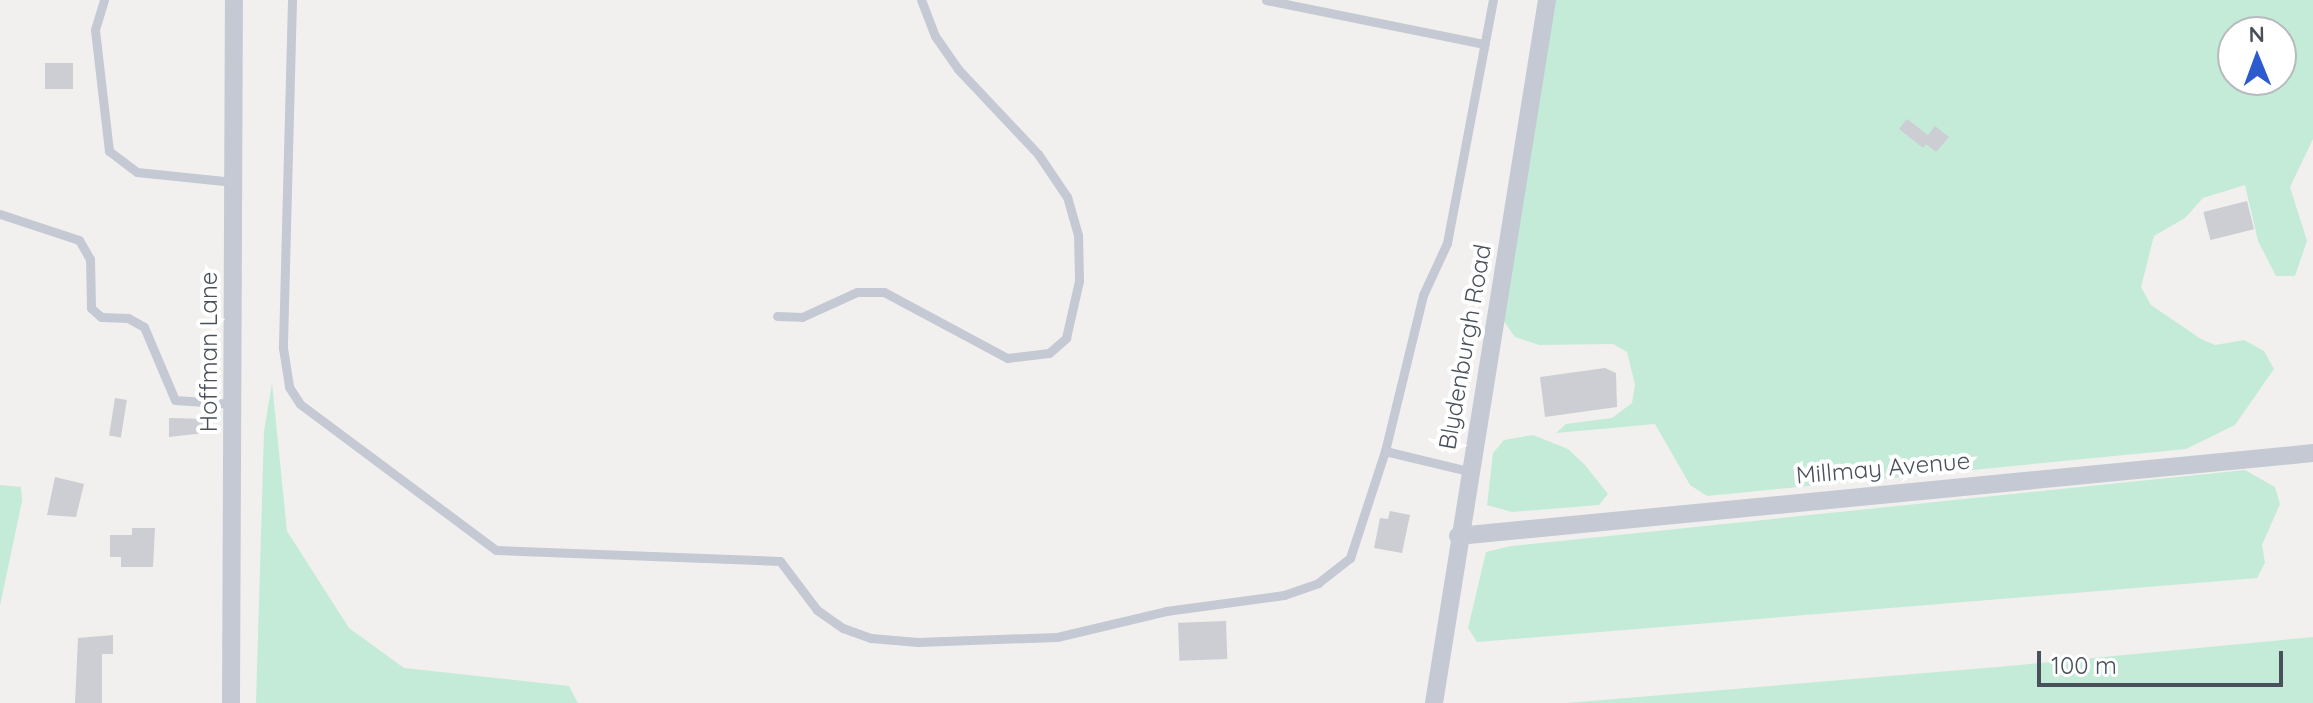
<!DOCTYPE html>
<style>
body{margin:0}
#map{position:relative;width:2313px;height:703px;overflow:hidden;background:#f2f0ef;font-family:Quicksand,sans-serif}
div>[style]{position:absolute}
.green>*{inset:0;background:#c3ebd8}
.building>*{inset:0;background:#cdced3;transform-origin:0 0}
.service>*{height:9px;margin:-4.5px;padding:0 4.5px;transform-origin:4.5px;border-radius:4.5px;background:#c4c9d3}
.minor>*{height:18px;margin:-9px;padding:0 9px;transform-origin:9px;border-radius:9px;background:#c4c9d3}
span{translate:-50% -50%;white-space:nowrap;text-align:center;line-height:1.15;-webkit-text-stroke:8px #fff;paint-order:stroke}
.street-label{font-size:24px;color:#49505b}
.north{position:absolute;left:2217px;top:16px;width:80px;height:80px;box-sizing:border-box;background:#fff;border:2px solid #b6b9bd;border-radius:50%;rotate:359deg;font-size:22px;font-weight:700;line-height:32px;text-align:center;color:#49505b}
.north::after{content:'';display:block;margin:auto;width:28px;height:36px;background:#2c5acf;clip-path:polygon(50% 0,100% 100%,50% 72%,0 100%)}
.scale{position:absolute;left:2037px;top:651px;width:246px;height:36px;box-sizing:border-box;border:4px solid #49505b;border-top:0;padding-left:10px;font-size:24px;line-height:28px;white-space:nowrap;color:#49505b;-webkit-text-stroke:6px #fff;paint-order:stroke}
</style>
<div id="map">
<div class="green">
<i style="clip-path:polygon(evenodd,1555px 0,2313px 0,2313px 139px,2290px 187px,2307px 241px,2295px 276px,2276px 276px,2258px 241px,2245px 185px,2203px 198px,2185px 218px,2154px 236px,2141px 287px,2151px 305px,2201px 339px,2215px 345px,2244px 340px,2264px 351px,2274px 369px,2235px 425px,2186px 449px,1707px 496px,1690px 485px,1655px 424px,1556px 433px,1566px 424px,1612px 418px,1632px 403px,1635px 385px,1627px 352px,1613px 344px,1539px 345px,1515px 337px,1498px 313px,1555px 0,2233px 32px,2281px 32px,2281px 80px,2233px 80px,2233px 32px)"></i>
<i style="clip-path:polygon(272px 383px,287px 531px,349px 628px,404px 668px,569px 686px,578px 703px,256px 703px,264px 431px)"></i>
<i style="clip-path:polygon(1533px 435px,1568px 449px,1585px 465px,1608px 494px,1599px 505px,1512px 512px,1487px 505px,1493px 453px,1504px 440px)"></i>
<i style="clip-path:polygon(2245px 470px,2275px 487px,2280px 504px,2262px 545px,2265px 563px,2257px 578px,1477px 642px,1468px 628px,1486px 552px,1511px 546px)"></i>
<i style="clip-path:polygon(0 485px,21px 487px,22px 501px,0 606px)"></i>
<i style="clip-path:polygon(2313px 637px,2313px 703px,1566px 703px,2009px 666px)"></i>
</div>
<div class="building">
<i style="left:73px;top:63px;width:26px;height:28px;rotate:90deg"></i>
<i style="clip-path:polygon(1907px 119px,1928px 135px,1935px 126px,1949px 137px,1936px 152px,1926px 144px,1923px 148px,1899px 129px)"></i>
<i style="left:2247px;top:201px;width:29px;height:45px;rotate:76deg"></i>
<i style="clip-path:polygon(1605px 368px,1616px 373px,1617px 407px,1545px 417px,1540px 377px)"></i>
<i style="left:115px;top:398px;width:12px;height:38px;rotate:9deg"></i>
<i style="clip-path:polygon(169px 418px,206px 419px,205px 433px,169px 437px)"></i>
<i style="clip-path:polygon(55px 477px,84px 484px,76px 517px,47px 515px)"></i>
<i style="clip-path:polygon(1390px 511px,1410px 515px,1402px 553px,1374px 548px,1380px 518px,1388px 519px)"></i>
<i style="clip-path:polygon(132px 528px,155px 528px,153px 567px,121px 567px,121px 557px,110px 557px,110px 535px,132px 535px)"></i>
<i style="left:1226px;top:621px;width:38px;height:48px;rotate:88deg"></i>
<i style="clip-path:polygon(113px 635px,113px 654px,102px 654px,102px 703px,75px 703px,78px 638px)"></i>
</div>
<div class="service">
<i style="left:104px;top:0;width:31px;rotate:107deg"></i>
<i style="left:95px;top:30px;width:122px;rotate:83.4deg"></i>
<i style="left:109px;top:151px;width:35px;rotate:37deg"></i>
<i style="left:137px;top:172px;width:97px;rotate:5.9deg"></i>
<i style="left:292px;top:0;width:348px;rotate:91.5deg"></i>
<i style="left:283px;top:348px;width:39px;rotate:81deg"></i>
<i style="left:289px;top:387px;width:20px;rotate:57deg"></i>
<i style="left:300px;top:404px;width:244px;rotate:36.7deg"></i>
<i style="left:496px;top:550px;width:284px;rotate:2.2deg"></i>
<i style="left:780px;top:561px;width:61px;rotate:52.9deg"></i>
<i style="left:817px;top:610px;width:32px;rotate:35deg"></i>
<i style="left:843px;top:628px;width:30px;rotate:20deg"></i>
<i style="left:871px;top:638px;width:47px;rotate:4.9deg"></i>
<i style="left:918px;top:642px;width:139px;rotate:-2.1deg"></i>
<i style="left:1057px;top:637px;width:112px;rotate:-13.4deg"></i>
<i style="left:1166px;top:611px;width:119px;rotate:-7.7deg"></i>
<i style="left:1284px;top:595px;width:36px;rotate:-19deg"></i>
<i style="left:1318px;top:583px;width:41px;rotate:-38deg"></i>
<i style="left:1350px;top:558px;width:113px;rotate:-71.9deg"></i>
<i style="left:1385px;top:451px;width:161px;rotate:-76.3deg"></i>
<i style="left:1423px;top:295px;width:57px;rotate:-65.2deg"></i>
<i style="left:1447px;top:243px;width:247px;rotate:-79.3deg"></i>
<i style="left:1266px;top:0;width:223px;rotate:11.4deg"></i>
<i style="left:0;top:214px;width:83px;rotate:18.2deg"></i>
<i style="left:79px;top:240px;width:22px;rotate:60deg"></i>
<i style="left:90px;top:259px;width:49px;rotate:88.8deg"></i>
<i style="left:91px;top:308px;width:13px;rotate:42deg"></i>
<i style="left:101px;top:317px;width:27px;rotate:2deg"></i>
<i style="left:128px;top:318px;width:18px;rotate:29deg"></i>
<i style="left:144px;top:327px;width:79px;rotate:67deg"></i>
<i style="left:175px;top:400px;width:58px;rotate:3.9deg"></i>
<i style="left:777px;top:316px;width:25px;rotate:2deg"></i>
<i style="left:802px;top:317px;width:60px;rotate:-24.4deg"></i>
<i style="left:857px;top:292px;width:27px"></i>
<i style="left:884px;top:292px;width:140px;rotate:28.2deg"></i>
<i style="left:1007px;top:358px;width:42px;rotate:-6.8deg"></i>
<i style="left:1049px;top:353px;width:23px;rotate:-41deg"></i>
<i style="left:1066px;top:338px;width:58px;rotate:-77.2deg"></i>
<i style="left:1079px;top:281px;width:46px;rotate:-91.2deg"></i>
<i style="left:1078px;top:235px;width:40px;rotate:-106deg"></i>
<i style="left:1067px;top:197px;width:52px;rotate:-124deg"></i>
<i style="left:1038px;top:154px;width:117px;rotate:-133.3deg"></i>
<i style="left:958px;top:69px;width:40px;rotate:-124.9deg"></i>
<i style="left:935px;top:36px;width:39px;rotate:-111deg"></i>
<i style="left:1385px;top:451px;width:85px;rotate:13.5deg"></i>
</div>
<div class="minor">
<i style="left:1458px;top:536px;width:859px;rotate:-5.54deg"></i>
<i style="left:231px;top:703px;width:703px;rotate:-89.76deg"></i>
<i style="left:1434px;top:703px;width:712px;rotate:-80.87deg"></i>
</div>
<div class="street-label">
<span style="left:1465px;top:347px;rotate:-80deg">Blydenburgh Road</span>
<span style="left:209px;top:352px;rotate:-90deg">Hoffman Lane</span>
<span style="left:1883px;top:468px;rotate:-5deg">Millmay Avenue</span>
</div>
<div class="north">N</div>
<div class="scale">100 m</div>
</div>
